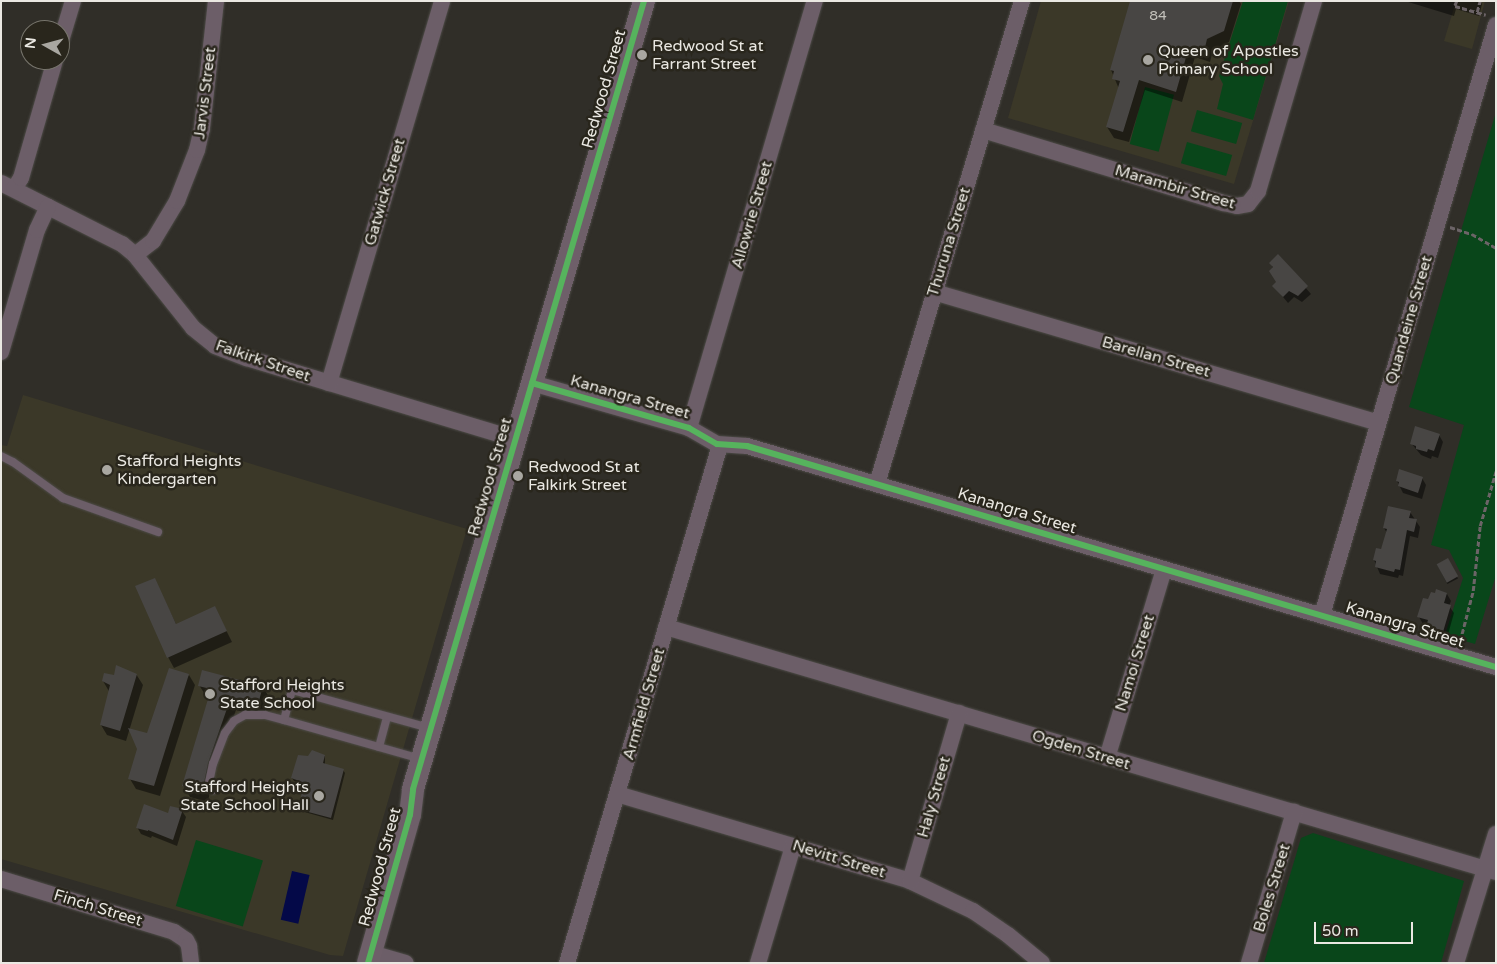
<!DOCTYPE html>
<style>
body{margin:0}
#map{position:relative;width:1497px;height:964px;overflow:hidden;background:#302e28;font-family:"Varela Round",sans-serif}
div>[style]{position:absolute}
.built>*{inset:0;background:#3b3828}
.green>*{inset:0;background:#09461a;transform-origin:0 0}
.water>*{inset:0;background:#040948;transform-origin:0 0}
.shadow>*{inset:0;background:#0007;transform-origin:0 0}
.building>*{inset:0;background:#484644;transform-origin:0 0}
.path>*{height:2.5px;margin-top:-1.25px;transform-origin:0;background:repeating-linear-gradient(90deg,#6c6467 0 5px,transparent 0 7.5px)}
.roads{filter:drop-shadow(0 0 1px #4d4b47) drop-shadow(0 0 1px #4d4b47)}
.lane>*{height:8px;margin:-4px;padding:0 4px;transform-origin:4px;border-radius:4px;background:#6c5e68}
.street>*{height:16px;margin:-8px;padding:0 8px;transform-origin:8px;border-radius:8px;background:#6c5e68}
.secondary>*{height:22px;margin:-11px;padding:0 11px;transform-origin:11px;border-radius:11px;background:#6e5f69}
.cycleway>*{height:6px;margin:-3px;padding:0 3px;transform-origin:3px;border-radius:3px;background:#56b35d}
.dots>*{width:14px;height:14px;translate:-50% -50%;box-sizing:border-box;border:2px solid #29261c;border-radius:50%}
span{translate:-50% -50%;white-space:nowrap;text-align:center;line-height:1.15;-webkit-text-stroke:5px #29261c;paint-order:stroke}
.number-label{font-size:14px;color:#c2c0ba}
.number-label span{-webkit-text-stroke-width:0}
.poi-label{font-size:16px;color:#eae8e2}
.left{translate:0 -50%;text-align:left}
.right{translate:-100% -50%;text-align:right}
.street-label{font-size:16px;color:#eae8e2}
.frame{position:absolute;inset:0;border:2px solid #eae8e2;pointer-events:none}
.north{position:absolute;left:20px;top:20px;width:50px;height:50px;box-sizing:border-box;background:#29261c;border:1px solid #76746b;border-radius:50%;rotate:277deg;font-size:14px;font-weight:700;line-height:20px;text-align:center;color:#eae8e2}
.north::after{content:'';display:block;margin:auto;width:18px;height:22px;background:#a9a7a1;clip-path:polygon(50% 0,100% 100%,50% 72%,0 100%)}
.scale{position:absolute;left:1314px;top:922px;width:99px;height:22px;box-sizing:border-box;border:2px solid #eae8e2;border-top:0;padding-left:6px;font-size:15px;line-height:18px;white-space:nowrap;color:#eae8e2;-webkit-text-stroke:4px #29261c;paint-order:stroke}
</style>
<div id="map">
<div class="built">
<i style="clip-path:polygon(1041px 1px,1289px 1px,1234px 184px,1008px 118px)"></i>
<i style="clip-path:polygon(1456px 1px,1485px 1px,1472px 49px,1444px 41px)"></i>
<i style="clip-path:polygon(23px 395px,467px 529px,343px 956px,330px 955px,1px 859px,1px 445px,7px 446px)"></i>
</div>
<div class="green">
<i style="clip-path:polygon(1243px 1px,1288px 1px,1253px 120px,1217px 109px,1223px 84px,1219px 76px)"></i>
<i style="left:1145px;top:87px;width:30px;height:59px;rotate:15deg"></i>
<i style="left:1197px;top:110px;width:47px;height:22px;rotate:16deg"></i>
<i style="clip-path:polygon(1496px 112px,1496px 575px,1475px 644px,1445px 635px,1463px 578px,1449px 550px,1431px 545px,1464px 425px,1409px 407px)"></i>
<i style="left:1187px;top:142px;width:47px;height:22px;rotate:16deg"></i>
<i style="clip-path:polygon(1313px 833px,1464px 881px,1441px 963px,1264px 963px,1301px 838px)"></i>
<i style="left:196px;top:840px;width:70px;height:69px;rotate:17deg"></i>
</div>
<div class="water">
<i style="left:292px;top:871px;width:18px;height:50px;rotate:13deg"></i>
</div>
<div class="shadow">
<i style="clip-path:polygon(1132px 1px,1239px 1px,1241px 4px,1229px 42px,1213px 50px,1210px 62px,1195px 57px,1182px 102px,1145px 90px,1129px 142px,1114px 138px,1107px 127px,1119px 89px,1111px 70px)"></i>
<i style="clip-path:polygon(1405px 1px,1481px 1px,1482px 4px,1479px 16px,1456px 9px,1454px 16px)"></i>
<i style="clip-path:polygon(1278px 256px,1311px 294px,1302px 302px,1294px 297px,1288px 303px,1274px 286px,1278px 282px,1271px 263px)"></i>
<i style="clip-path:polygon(1439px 435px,1443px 442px,1438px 458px,1432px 456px,1431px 459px,1421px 455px,1411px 443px)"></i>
<i style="clip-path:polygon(1422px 478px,1426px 485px,1422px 499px,1403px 493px,1397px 481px)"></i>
<i style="clip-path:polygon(1410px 512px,1420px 527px,1418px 538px,1410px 536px,1403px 576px,1399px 575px,1398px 578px,1380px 574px,1374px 560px,1381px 550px,1387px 533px,1384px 528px)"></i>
<i style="left:1448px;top:559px;width:22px;height:12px;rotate:63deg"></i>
<i style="clip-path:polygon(154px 579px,177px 626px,220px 618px,232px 642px,174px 668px,168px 657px)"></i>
<i style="clip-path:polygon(1447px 594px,1451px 601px,1449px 606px,1454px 613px,1447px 638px,1431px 633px,1428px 625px,1423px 624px,1419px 617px,1429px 601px)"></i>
<i style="clip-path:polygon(136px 674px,143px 685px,126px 741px,107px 735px,101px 725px,110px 693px,103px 681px,115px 676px)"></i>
<i style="clip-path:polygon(189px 675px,195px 685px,160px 796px,136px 789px,130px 779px,148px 734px)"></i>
<i style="clip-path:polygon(199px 685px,263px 687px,269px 697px,263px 718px,236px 710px,213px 774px,208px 802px,190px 797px,184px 786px,210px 697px,206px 696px)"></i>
<i style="clip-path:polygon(325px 756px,325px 765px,343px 770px,345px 773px,333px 820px,301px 811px,299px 808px,306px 785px,294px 781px,292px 778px,309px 757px)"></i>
<i style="clip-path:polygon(182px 811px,186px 817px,177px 846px,152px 836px,151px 838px,141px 834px,137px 827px)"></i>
</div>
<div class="building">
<i style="clip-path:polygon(1130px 1px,1233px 1px,1224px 31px,1207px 39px,1204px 52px,1189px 47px,1176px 92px,1139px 80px,1123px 132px,1106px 127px,1120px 81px,1112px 79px,1114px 71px,1110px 70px)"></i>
<i style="clip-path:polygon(1278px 254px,1308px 286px,1298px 296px,1289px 291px,1283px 297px,1272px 286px,1276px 282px,1269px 271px,1273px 267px,1269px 263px)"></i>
<i style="clip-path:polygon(1415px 426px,1440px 434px,1434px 451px,1428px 449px,1427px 452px,1416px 449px,1416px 446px,1410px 444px)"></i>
<i style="clip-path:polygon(1399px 469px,1423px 477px,1418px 493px,1398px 486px,1399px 482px,1396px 481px)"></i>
<i style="clip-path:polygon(1388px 506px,1411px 511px,1409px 518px,1417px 519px,1414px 532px,1407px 530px,1400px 570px,1395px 569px,1394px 572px,1375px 567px,1376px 561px,1373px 560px,1376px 548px,1381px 549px,1387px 529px,1383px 528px)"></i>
<i style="left:1448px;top:558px;width:21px;height:13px;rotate:61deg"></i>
<i style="clip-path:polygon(155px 578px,176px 624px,215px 606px,227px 631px,167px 658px,135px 586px)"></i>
<i style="clip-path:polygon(1436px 589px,1447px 593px,1444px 603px,1451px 605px,1443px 632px,1426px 626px,1428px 620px,1417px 617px,1423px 598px,1428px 599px,1431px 592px,1435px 593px)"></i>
<i style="clip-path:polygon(116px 665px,137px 674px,120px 731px,100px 725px,110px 685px,102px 681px,104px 673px,114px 675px)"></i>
<i style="clip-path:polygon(169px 668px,189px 674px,154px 786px,128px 779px,137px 749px,128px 728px,147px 733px)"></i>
<i style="clip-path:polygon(202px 670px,263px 686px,257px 708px,230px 700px,208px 763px,202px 792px,182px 786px,211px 689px,198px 686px)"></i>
<i style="clip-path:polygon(312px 750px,325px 755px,323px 763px,344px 769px,331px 818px,297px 809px,305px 783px,291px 778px,298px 755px,308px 756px)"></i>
<i style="clip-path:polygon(144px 804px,168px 813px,170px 806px,183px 809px,173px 840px,148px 830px,148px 831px,136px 828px)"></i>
</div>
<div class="path">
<i style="left:1457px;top:1px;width:5px;rotate:112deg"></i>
<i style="left:1455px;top:6px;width:32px;rotate:16deg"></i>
<i style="left:1477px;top:12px;width:11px;rotate:-75deg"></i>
<i style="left:1450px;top:227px;width:23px;rotate:18deg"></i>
<i style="left:1472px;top:234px;width:28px;rotate:30deg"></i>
<i style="left:1460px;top:641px;width:52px;rotate:-75.4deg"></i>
<i style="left:1473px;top:591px;width:65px;rotate:-83.9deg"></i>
<i style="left:1480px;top:526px;width:57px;rotate:-73.8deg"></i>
</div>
<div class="roads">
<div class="lane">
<i style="left:1px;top:456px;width:13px;rotate:27deg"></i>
<i style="left:13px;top:462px;width:62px;rotate:35.8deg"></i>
<i style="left:63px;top:498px;width:101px;rotate:19.7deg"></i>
<i style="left:379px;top:747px;width:31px;rotate:-75deg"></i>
<i style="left:421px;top:759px;width:142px;rotate:-164.1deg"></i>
<i style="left:284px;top:720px;width:31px;rotate:-75deg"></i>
<i style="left:292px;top:690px;width:142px;rotate:15.5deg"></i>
<i style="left:213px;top:790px;width:6px;rotate:-149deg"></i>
<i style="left:208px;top:787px;width:24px;rotate:-78deg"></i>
<i style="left:213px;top:764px;width:33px;rotate:-69deg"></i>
<i style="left:225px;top:733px;width:15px;rotate:-53deg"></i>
<i style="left:234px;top:721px;width:13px;rotate:-29deg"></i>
<i style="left:245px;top:715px;width:20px"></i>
<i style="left:265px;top:715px;width:20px;rotate:15deg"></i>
</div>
<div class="street">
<i style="left:60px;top:44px;width:45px;rotate:-73.2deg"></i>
<i style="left:983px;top:130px;width:252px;rotate:16.9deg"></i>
<i style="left:1224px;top:203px;width:13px;rotate:13deg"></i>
<i style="left:1237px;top:206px;width:11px;rotate:-10deg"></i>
<i style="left:1248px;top:204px;width:16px;rotate:-52deg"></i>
<i style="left:1258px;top:191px;width:198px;rotate:-73.6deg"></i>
<i style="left:1px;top:183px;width:136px;rotate:26.8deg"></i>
<i style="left:122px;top:244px;width:17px;rotate:40deg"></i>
<i style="left:135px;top:255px;width:93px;rotate:51.5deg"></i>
<i style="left:193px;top:328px;width:28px;rotate:39deg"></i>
<i style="left:215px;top:346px;width:34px;rotate:21deg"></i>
<i style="left:247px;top:358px;width:281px;rotate:16.8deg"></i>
<i style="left:14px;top:189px;width:13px;rotate:-58deg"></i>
<i style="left:21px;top:178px;width:123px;rotate:-73.9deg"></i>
<i style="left:135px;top:255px;width:23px;rotate:-38deg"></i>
<i style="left:153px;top:241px;width:47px;rotate:-59deg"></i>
<i style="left:177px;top:201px;width:55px;rotate:-68.6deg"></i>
<i style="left:197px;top:150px;width:23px;rotate:-77deg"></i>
<i style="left:202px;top:128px;width:128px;rotate:-83.7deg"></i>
<i style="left:934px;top:292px;width:463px;rotate:16.4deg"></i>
<i style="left:1px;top:352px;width:127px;rotate:-73.6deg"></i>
<i style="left:37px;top:230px;width:26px;rotate:-65deg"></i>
<i style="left:329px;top:383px;width:398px;rotate:-73.5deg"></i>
<i style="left:532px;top:383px;width:163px;rotate:16deg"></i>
<i style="left:689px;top:428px;width:32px;rotate:30deg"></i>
<i style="left:717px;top:444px;width:30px;rotate:4deg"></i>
<i style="left:747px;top:446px;width:781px;rotate:16.44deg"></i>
<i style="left:689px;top:428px;width:445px;rotate:-73.6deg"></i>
<i style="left:877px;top:484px;width:504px;rotate:-73.29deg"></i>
<i style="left:1322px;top:615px;width:615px;rotate:-73.57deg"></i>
<i style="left:666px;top:627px;width:865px;rotate:16.45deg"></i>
<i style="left:1107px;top:758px;width:197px;rotate:-73.2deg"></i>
<i style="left:617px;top:794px;width:306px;rotate:16.5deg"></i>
<i style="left:910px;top:881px;width:70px;rotate:25.5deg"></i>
<i style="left:973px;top:911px;width:42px;rotate:34.4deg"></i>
<i style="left:1008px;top:935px;width:44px;rotate:39.5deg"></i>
<i style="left:1px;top:879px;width:181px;rotate:17deg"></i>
<i style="left:174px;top:932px;width:14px;rotate:34deg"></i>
<i style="left:186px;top:940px;width:7px;rotate:63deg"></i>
<i style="left:189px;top:946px;width:17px;rotate:83deg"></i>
<i style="left:910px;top:881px;width:175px;rotate:-73.7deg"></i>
<i style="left:371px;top:953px;width:36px;rotate:16deg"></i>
<i style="left:567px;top:963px;width:540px;rotate:-73.54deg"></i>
<i style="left:758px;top:963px;width:122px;rotate:-73.3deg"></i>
<i style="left:1249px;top:963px;width:158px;rotate:-73.4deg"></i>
<i style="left:1456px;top:963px;width:135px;rotate:-72.8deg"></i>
</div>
<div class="secondary">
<i style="left:368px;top:963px;width:154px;rotate:-74.2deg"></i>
<i style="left:410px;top:815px;width:26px;rotate:-83deg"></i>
<i style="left:413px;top:789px;width:821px;rotate:-73.66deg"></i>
</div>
</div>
<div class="cycleway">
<i style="left:532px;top:383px;width:163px;rotate:16deg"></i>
<i style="left:689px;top:428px;width:32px;rotate:30deg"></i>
<i style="left:717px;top:444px;width:30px;rotate:4deg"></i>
<i style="left:747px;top:446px;width:781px;rotate:16.44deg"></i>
<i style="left:368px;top:963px;width:154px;rotate:-74.2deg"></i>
<i style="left:410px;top:815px;width:26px;rotate:-83deg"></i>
<i style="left:413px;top:789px;width:821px;rotate:-73.66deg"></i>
</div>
<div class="dots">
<i style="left:642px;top:55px;background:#a9a7a1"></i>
<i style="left:1148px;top:60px;background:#a9a7a1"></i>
<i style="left:107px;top:470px;background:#a9a7a1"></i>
<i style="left:518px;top:476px;background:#a9a7a1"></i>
<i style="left:210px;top:694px;background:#a9a7a1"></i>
<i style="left:319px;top:796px;background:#a9a7a1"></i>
</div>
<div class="number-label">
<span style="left:1158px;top:16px">84</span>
</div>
<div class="poi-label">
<span class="left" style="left:652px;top:55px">Redwood St at<br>Farrant Street</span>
<span class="left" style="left:1158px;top:60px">Queen of Apostles<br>Primary School</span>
<span class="left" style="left:117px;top:470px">Stafford Heights<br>Kindergarten</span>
<span class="left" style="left:528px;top:476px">Redwood St at<br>Falkirk Street</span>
<span class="left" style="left:220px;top:694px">Stafford Heights<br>State School</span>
<span class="right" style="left:309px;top:796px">Stafford Heights<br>State School Hall</span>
</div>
<div class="street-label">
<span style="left:604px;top:89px;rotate:-74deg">Redwood Street</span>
<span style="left:205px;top:93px;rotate:-83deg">Jarvis Street</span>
<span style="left:1175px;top:187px;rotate:16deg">Marambir Street</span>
<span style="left:385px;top:192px;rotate:-74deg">Gatwick Street</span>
<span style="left:752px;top:215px;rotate:-74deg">Allowrie Street</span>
<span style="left:949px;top:242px;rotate:-73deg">Thuruna Street</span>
<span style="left:1409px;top:320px;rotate:-74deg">Quandeine Street</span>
<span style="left:1156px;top:357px;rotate:16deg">Barellan Street</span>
<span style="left:263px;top:361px;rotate:19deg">Falkirk Street</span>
<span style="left:630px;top:397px;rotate:16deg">Kanangra Street</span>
<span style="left:490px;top:477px;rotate:-74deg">Redwood Street</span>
<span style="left:1017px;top:511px;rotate:17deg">Kanangra Street</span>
<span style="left:1405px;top:625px;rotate:17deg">Kanangra Street</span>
<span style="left:1135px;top:663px;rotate:-73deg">Namoi Street</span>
<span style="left:644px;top:704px;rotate:-74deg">Armfield Street</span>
<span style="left:1081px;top:750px;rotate:17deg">Ogden Street</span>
<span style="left:934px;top:797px;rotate:-74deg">Haly Street</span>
<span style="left:839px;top:859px;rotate:17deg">Nevitt Street</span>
<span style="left:380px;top:867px;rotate:-75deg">Redwood Street</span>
<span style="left:1272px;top:888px;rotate:-73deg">Boles Street</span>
<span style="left:98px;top:908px;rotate:17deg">Finch Street</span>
</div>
<div class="frame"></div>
<div class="north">N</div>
<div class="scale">50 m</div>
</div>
